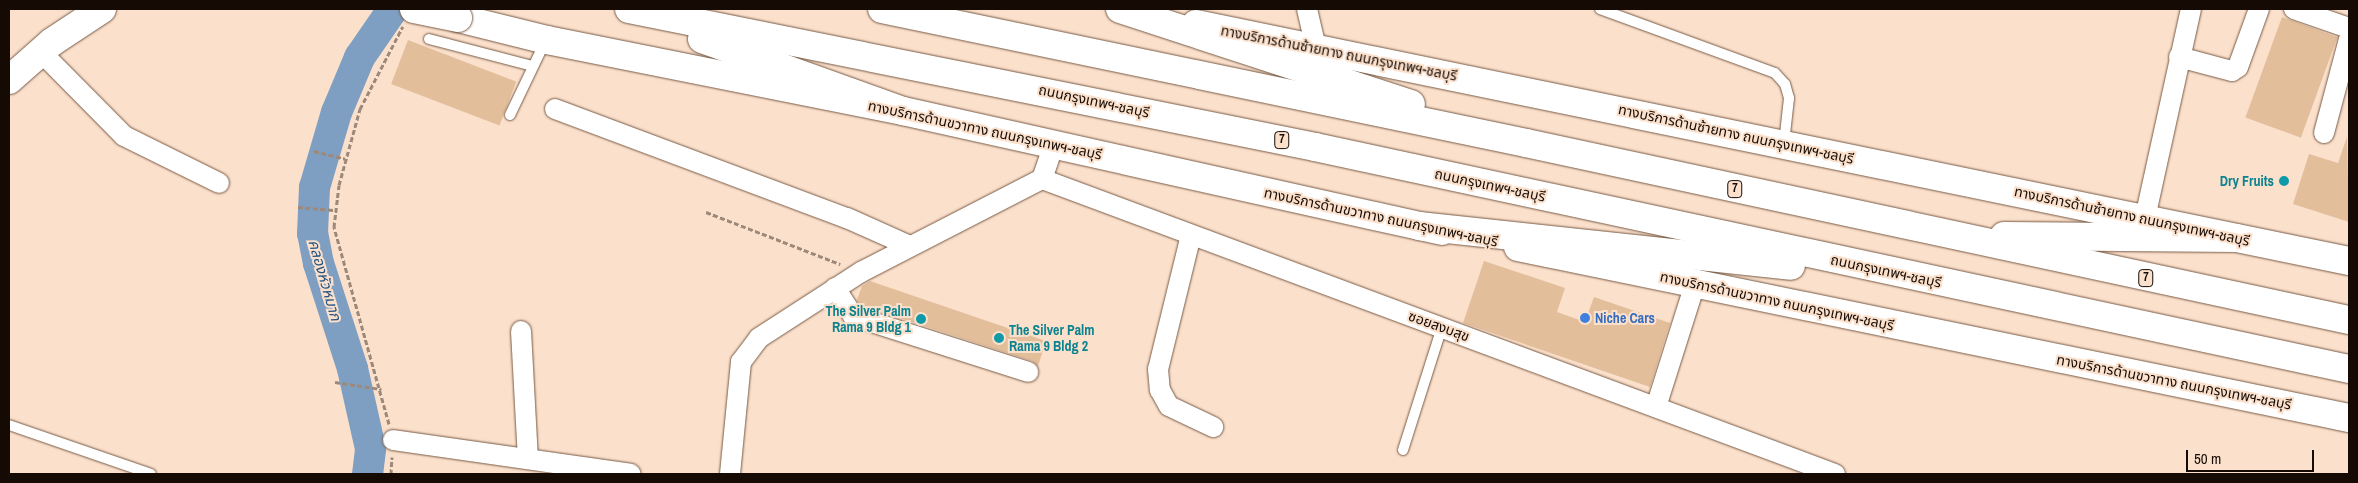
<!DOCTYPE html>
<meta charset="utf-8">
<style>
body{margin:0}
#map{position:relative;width:2358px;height:483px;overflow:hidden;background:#fbe0cc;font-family:"Archivo Narrow","Noto Sans Thai",sans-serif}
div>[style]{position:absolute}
.river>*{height:31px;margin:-15.5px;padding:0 15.5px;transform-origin:15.5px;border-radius:15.5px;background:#7e9fc2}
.building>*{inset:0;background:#e3be9b;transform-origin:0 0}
.path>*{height:3px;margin-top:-1.5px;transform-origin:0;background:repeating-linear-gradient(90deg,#9d897a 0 5px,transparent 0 7.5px)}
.roads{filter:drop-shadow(0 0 1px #775a44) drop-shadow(0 0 1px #775a44)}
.lane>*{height:10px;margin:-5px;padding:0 5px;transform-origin:5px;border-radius:5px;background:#fff}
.street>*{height:20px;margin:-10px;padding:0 10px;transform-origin:10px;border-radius:10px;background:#fff}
.secondary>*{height:28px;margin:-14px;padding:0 14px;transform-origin:14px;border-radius:14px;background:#fff}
.highway>*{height:28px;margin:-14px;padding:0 14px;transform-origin:14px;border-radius:14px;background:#fff}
.bridges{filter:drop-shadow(0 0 1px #775a44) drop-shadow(0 0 1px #775a44)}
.secondary-bridge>*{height:28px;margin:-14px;padding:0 14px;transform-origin:14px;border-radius:14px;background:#fff}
.dots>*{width:14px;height:14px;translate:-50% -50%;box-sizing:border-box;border:2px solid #fbe0cc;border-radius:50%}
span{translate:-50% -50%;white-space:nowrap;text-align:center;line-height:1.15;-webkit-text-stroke:4px #fbe0cc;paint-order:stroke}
.shield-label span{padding:1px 4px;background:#fbe0cc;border:1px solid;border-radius:4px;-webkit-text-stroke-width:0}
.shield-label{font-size:12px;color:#150b04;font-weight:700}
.street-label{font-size:14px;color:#150b04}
.culture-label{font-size:14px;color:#0d838f;font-weight:700}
.right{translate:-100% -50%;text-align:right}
.left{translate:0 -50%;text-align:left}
.shop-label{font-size:14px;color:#366cbe;font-weight:700}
.water-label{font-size:15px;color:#235483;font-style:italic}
.frame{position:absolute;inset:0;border:10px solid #150b04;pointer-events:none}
.scale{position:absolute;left:2186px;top:450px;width:128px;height:22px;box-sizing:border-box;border:2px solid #150b04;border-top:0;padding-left:6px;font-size:15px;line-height:18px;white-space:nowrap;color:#150b04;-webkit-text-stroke:4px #fbe0cc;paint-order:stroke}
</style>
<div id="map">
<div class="river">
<i style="left:367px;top:474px;width:26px;rotate:-83deg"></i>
<i style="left:370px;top:448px;width:82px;rotate:-102.7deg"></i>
<i style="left:352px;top:368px;width:110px;rotate:-107.9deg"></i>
<i style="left:318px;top:263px;width:31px;rotate:-101deg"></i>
<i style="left:312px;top:233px;width:46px;rotate:-87.5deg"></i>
<i style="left:314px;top:187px;width:78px;rotate:-73.7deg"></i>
<i style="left:336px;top:112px;width:60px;rotate:-67.3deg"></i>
<i style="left:359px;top:57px;width:58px;rotate:-55.5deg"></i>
</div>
<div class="building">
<i style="left:2282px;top:17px;width:59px;height:107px;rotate:20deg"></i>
<i style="left:408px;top:40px;width:116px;height:47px;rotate:21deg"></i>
<i style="clip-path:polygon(2347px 137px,2349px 222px,2293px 204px,2309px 154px,2338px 163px)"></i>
<i style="clip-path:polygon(1484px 261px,1565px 288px,1557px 312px,1585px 322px,1594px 297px,1670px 323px,1650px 387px,1463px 323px)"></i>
<i style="clip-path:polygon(870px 281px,1046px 341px,1038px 366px,1032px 361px,860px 305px,857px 300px,862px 286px)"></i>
</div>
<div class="path">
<i style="left:314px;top:151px;width:32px;rotate:14deg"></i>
<i style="left:298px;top:207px;width:38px;rotate:5deg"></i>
<i style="left:706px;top:212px;width:144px;rotate:21.2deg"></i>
<i style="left:335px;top:382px;width:47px;rotate:8.7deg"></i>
<i style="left:389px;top:424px;width:205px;rotate:-105.6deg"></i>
<i style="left:334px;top:227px;width:42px;rotate:-83.2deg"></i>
<i style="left:339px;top:185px;width:79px;rotate:-74.6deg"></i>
<i style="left:360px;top:109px;width:93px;rotate:-62.6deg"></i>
<i style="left:391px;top:474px;width:17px;rotate:-87deg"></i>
</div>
<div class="roads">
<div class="lane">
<i style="left:1600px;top:9px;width:186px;rotate:20.1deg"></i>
<i style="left:1775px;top:73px;width:15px;rotate:48deg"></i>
<i style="left:1785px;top:84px;width:15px;rotate:74deg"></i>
<i style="left:1789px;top:98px;width:45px;rotate:96.3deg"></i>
<i style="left:429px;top:39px;width:107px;rotate:14.6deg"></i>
<i style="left:510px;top:115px;width:83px;rotate:-64.4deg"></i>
<i style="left:9px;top:425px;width:150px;rotate:19deg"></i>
<i style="left:1403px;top:450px;width:129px;rotate:-72.4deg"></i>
</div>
<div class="street">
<i style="left:1307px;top:9px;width:40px;rotate:77deg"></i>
<i style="left:2294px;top:9px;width:58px;rotate:19.1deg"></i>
<i style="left:41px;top:52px;width:118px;rotate:45.3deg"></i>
<i style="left:124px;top:136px;width:106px;rotate:26.3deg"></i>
<i style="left:2179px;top:57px;width:55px;rotate:14.8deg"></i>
<i style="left:2232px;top:71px;width:7px;rotate:-34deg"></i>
<i style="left:2238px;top:67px;width:62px;rotate:-70.1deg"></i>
<i style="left:555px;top:109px;width:312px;rotate:20.5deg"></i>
<i style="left:847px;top:218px;width:69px;rotate:24deg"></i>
<i style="left:2324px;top:133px;width:97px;rotate:-75.1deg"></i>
<i style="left:1042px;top:179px;width:846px;rotate:20.41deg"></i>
<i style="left:2145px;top:218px;width:214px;rotate:-77.6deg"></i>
<i style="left:1191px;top:235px;width:138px;rotate:103.8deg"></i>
<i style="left:1158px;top:369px;width:21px;rotate:85deg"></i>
<i style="left:1160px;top:390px;width:18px;rotate:61deg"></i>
<i style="left:1169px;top:406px;width:49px;rotate:25.5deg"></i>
<i style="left:835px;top:288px;width:33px;rotate:57deg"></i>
<i style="left:853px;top:316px;width:184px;rotate:17.7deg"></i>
<i style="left:521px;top:331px;width:128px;rotate:86.9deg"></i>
<i style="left:1656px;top:407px;width:129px;rotate:-72.4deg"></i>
<i style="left:393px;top:440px;width:240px;rotate:8.1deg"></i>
<i style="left:730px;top:474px;width:113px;rotate:-84.4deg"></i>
<i style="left:741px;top:362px;width:30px;rotate:-53deg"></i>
<i style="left:759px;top:338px;width:121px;rotate:-32.9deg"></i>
<i style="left:861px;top:272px;width:203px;rotate:-27.2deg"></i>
<i style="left:1042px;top:179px;width:36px;rotate:-71deg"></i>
</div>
<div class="secondary">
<i style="left:458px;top:18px;width:92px;rotate:13.9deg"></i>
<i style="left:547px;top:40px;width:363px;rotate:11.3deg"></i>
<i style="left:903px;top:111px;width:552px;rotate:12.55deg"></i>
<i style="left:1196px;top:24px;width:1177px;rotate:11.62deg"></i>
<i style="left:9px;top:80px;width:57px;rotate:-41.5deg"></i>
<i style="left:52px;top:42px;width:60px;rotate:-33.4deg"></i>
<i style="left:1518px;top:247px;width:848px;rotate:11.63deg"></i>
</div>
<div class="highway">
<i style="left:629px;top:9px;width:700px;rotate:11.37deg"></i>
<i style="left:1315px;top:147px;width:1058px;rotate:12.12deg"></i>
<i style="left:882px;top:9px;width:658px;rotate:11.75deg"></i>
<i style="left:1526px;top:143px;width:842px;rotate:12.14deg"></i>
<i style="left:1120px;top:9px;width:306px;rotate:18.1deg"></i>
<i style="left:702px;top:39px;width:214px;rotate:19.7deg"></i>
<i style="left:1419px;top:226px;width:374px;rotate:6.1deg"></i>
<i style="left:2004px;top:236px;width:232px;rotate:0.5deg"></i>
</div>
</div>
<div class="bridges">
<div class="secondary-bridge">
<i style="left:414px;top:9px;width:45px;rotate:11.6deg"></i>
</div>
</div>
<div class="dots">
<i style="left:2284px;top:181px;background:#0f9aa8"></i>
<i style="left:1585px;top:318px;background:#3f7fe0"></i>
<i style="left:921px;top:319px;background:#0f9aa8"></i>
<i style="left:999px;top:338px;background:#0f9aa8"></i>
</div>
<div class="shield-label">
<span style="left:1282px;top:140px">7</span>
<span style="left:1735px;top:189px">7</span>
<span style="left:2146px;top:278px">7</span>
</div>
<div class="street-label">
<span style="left:1339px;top:53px;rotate:11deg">ทางบริการด้านซ้ายทาง ถนนกรุงเทพฯ-ชลบุรี</span>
<span style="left:1094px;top:101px;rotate:12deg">ถนนกรุงเทพฯ-ชลบุรี</span>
<span style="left:985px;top:130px;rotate:12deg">ทางบริการด้านขวาทาง ถนนกรุงเทพฯ-ชลบุรี</span>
<span style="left:1736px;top:134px;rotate:12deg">ทางบริการด้านซ้ายทาง ถนนกรุงเทพฯ-ชลบุรี</span>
<span style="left:1490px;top:185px;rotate:12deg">ถนนกรุงเทพฯ-ชลบุรี</span>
<span style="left:2132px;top:216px;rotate:12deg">ทางบริการด้านซ้ายทาง ถนนกรุงเทพฯ-ชลบุรี</span>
<span style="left:1381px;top:217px;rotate:12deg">ทางบริการด้านขวาทาง ถนนกรุงเทพฯ-ชลบุรี</span>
<span style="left:1886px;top:271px;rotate:12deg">ถนนกรุงเทพฯ-ชลบุรี</span>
<span style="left:1777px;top:301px;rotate:12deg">ทางบริการด้านขวาทาง ถนนกรุงเทพฯ-ชลบุรี</span>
<span style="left:1439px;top:326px;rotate:20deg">ซอยสงบสุข</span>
<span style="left:2174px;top:382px;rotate:11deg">ทางบริการด้านขวาทาง ถนนกรุงเทพฯ-ชลบุรี</span>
</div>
<div class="culture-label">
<span class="right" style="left:2274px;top:181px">Dry Fruits</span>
<span class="right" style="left:911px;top:319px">The Silver Palm<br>Rama 9 Bldg 1</span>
<span class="left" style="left:1009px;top:338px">The Silver Palm<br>Rama 9 Bldg 2</span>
</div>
<div class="shop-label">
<span class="left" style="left:1595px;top:318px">Niche Cars</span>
</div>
<div class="water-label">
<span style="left:325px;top:280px;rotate:74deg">คลองหัวหมาก</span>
</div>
<div class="frame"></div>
<div class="scale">50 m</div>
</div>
